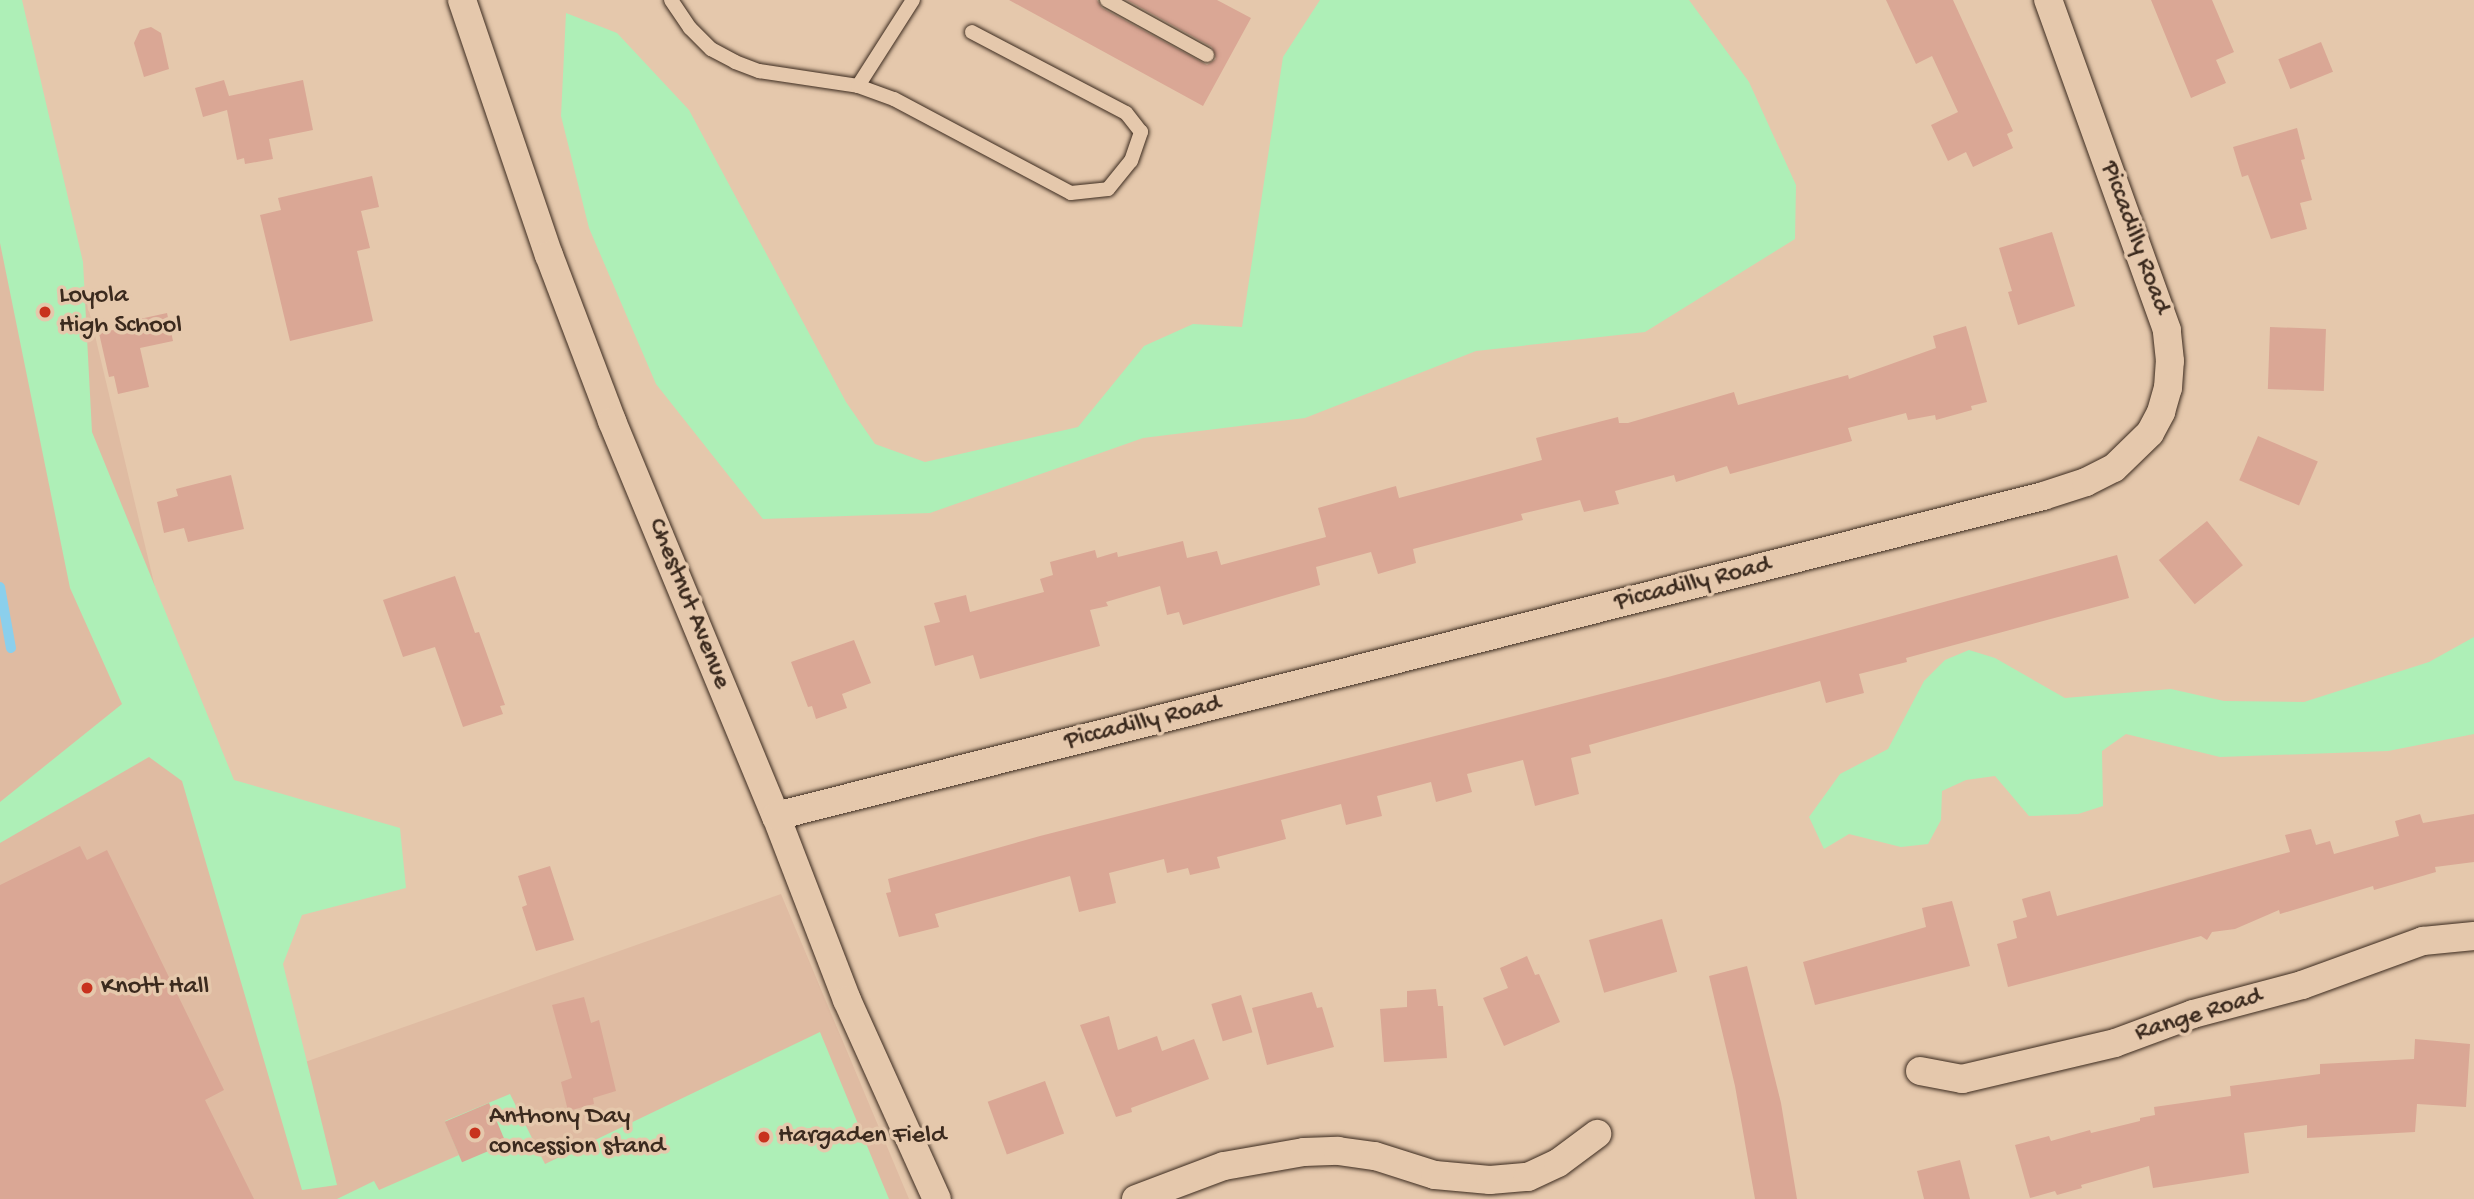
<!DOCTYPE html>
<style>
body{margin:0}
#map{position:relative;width:2474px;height:1199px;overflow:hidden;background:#e5c8ac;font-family:"Gochi Hand",sans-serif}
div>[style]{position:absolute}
.built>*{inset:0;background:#dfbba2}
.green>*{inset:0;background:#aeefb7}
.stream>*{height:10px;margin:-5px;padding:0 5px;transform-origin:5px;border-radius:5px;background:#8bcfec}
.building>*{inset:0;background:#daa795;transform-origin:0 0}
.roads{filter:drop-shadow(0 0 2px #3b2a1e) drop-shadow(0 0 2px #3b2a1e)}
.service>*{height:14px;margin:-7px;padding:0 7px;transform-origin:7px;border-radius:7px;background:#e5c8ac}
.minor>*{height:28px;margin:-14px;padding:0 14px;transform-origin:14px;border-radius:14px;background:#e5c8ac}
.dots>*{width:19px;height:19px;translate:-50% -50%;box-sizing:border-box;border:4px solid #e5c8ac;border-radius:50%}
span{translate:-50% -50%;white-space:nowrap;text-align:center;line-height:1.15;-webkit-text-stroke:7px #e5c8ac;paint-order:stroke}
.street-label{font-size:26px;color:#3b2a1e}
.poi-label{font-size:26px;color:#3b2a1e}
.left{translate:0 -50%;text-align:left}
</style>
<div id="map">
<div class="built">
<i style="clip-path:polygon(0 0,15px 0,271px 1074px,781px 894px,909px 1199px,0 1199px)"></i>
</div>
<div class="green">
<i style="clip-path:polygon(0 0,22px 0,83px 262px,92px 432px,234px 780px,400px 828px,406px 888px,302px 915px,283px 964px,337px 1185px,302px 1190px,182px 781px,149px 757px,0 843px,0 802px,122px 704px,70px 588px,0 243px)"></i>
<i style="clip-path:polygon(1320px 0,1689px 0,1749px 82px,1796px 185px,1795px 239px,1645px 332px,1476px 351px,1305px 418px,1143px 438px,930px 513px,763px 519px,656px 384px,589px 228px,561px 116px,566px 13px,617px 33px,689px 110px,846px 402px,875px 444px,925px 462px,1078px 427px,1144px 346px,1193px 324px,1242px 327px,1283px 57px)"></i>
<i style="clip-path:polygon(2474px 637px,2474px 734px,2388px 751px,2220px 757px,2126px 734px,2102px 751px,2103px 806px,2078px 814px,2029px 816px,1995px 776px,1966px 780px,1942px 791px,1941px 820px,1928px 844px,1901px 847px,1849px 834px,1824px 849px,1809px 817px,1840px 774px,1888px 749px,1924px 681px,1945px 660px,1969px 650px,1995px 658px,2065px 698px,2171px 689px,2224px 701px,2304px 702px,2429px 662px)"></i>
<i style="clip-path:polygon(820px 1032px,889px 1199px,337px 1199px,374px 1181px,379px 1190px,459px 1155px,445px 1121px,510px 1094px,545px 1164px)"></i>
</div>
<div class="stream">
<i style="left:0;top:587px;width:62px;rotate:79.8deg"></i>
</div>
<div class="building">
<i style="clip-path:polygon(1009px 0,1097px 0,1102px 8px,1207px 65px,1216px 59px,1212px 47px,1127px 0,1217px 0,1251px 18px,1203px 106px)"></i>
<i style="clip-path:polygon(1886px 0,1953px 0,2013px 131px,2007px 134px,2013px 148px,1973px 167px,1966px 152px,1948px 161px,1931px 125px,1958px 112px,1932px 56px,1916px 64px)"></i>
<i style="clip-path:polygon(2151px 0,2212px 0,2234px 52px,2216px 60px,2226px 83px,2191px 98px)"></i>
<i style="clip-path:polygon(151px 27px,161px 33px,169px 69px,144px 77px,134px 43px,140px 30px)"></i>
<i style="left:2321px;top:42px;width:32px;height:46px;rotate:68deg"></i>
<i style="clip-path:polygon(224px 80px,229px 96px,303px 80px,313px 130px,269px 139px,273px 159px,245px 164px,244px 158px,237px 160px,227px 110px,203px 117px,195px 88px)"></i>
<i style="clip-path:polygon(2297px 128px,2305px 159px,2301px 160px,2312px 200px,2300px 203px,2307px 229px,2271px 239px,2248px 175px,2242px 177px,2233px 147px)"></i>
<i style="clip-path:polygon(372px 176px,379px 207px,361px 211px,370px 248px,357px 251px,373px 321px,290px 341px,260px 215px,281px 210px,278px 198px)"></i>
<i style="clip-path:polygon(2052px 232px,2075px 306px,2018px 325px,2008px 292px,2012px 291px,1999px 248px)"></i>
<i style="clip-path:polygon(167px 313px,173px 341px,140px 348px,149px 387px,118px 394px,114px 376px,109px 377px,99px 333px,127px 327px,126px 322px)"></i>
<i style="clip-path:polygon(1966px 326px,1987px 402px,1971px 406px,1972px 410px,1936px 420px,1935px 415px,1908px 420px,1906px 413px,1848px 428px,1852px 441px,1730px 474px,1727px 466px,1676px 482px,1674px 475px,1615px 491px,1619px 504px,1584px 512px,1580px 500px,1521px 514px,1523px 520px,1413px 549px,1416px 563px,1378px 574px,1371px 552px,1316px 567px,1320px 585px,1183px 625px,1179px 612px,1167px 615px,1160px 586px,1106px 602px,1108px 606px,1090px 610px,1100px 646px,980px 679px,973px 655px,935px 666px,924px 626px,940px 622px,934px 603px,966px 595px,970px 612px,1044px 592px,1040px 579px,1053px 575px,1050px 562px,1095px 550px,1097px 558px,1117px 552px,1118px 557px,1183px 541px,1187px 558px,1217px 551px,1221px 565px,1326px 537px,1318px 508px,1396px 486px,1399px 498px,1542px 460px,1536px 438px,1618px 417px,1619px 423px,1628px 423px,1734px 392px,1738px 405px,1848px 375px,1849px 379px,1936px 348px,1933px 336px)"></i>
<i style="left:2270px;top:327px;width:56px;height:62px;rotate:2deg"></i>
<i style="left:2258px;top:436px;width:65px;height:48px;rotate:23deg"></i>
<i style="clip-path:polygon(231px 475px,244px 529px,188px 542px,184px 528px,164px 533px,157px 502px,178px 496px,176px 489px)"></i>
<i style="left:2207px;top:521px;width:57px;height:62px;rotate:51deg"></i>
<i style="clip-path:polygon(2117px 555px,2129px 598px,1906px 658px,1907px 662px,1859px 674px,1864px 693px,1826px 703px,1820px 681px,1589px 745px,1591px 753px,1571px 758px,1579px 794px,1535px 806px,1523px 760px,1467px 774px,1472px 792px,1436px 802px,1431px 782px,1377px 796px,1382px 816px,1346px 825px,1341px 804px,1281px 820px,1286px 839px,1217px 857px,1220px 868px,1190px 875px,1188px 868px,1167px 873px,1164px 859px,1109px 873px,1116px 903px,1079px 912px,1070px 876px,935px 914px,939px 927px,899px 937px,886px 893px,891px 892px,888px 879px,1040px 836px,1668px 677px)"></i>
<i style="clip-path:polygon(455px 576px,475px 633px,479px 632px,505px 705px,500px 706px,503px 714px,463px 727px,435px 647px,403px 657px,383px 600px)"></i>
<i style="clip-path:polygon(854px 640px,871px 683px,842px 694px,847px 708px,816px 719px,812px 706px,808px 707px,791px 662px)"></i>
<i style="clip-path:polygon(2420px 814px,2423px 823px,2474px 814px,2474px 862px,2435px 867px,2436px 872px,2374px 890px,2373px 886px,2280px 914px,2279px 910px,2235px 929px,2212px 932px,2207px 940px,2201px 936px,2008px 987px,1997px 944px,2017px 938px,2013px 921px,2027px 917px,2022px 899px,2050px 891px,2057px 916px,2290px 852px,2285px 835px,2311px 829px,2316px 845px,2330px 841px,2334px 854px,2399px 836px,2395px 821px)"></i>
<i style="clip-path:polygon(80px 846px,87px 860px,107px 850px,224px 1090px,205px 1100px,254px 1199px,0 1199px,0 885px)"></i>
<i style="clip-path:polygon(550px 866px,574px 940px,536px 951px,522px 907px,527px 905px,518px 876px)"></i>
<i style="clip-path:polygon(1952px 901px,1970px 966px,1815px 1005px,1803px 962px,1926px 927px,1922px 908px)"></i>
<i style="left:1662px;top:919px;width:55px;height:76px;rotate:74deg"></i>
<i style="clip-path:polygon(1527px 956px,1535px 975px,1539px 974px,1560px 1022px,1504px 1046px,1483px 998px,1508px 988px,1500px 968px)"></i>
<i style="clip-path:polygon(1747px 966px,1781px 1103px,1797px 1199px,1755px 1199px,1735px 1086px,1709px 976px)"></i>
<i style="clip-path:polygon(1436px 989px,1438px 1006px,1443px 1006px,1447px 1058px,1384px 1062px,1380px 1009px,1407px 1007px,1407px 991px)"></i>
<i style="clip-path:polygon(1312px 992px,1317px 1008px,1322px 1007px,1334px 1047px,1267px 1065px,1252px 1008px)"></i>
<i style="left:1241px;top:995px;width:39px;height:31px;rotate:73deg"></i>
<i style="clip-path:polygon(584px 997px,591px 1023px,599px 1020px,616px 1091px,593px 1098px,594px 1104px,568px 1111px,561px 1082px,572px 1078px,552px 1005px)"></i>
<i style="clip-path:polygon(1109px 1016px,1118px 1050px,1157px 1036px,1162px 1051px,1194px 1039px,1209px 1079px,1131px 1108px,1132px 1112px,1116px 1117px,1080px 1025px)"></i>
<i style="clip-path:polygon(2415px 1039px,2470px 1044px,2466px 1107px,2417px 1104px,2415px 1132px,2307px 1138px,2307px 1125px,2244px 1133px,2249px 1173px,2153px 1188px,2149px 1166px,2081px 1185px,2082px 1188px,2057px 1195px,2055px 1191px,2030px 1198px,2015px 1145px,2049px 1136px,2051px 1141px,2090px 1130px,2091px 1133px,2140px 1121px,2140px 1118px,2155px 1115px,2154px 1107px,2231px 1096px,2230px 1086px,2320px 1074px,2320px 1064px,2414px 1059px)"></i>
<i style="left:1045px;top:1081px;width:56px;height:61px;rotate:70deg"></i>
<i style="left:489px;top:1103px;width:44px;height:48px;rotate:67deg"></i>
<i style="clip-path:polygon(1960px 1160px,1970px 1199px,1924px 1199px,1917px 1171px)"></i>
</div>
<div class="roads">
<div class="service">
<i style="left:671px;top:0;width:34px;rotate:56deg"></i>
<i style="left:690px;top:28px;width:30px;rotate:45deg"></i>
<i style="left:711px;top:49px;width:27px;rotate:28deg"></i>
<i style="left:735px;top:62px;width:26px;rotate:21deg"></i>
<i style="left:759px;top:71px;width:100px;rotate:8.6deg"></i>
<i style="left:858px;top:86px;width:38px;rotate:20deg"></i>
<i style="left:894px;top:99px;width:200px;rotate:28deg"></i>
<i style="left:1071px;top:193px;width:37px;rotate:-6deg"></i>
<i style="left:1108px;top:189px;width:36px;rotate:-51deg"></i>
<i style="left:1131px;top:161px;width:31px;rotate:-71deg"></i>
<i style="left:1141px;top:132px;width:24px;rotate:-128deg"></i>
<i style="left:1126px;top:113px;width:174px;rotate:-152.3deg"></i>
<i style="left:1107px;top:0;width:114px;rotate:28.8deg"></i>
<i style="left:858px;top:86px;width:102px;rotate:-57.4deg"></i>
</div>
<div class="minor">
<i style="left:462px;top:0;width:269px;rotate:71.2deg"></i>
<i style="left:549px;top:255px;width:178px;rotate:69.2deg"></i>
<i style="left:612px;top:421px;width:428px;rotate:67.5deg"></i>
<i style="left:776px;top:816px;width:197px;rotate:68.9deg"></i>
<i style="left:847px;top:1000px;width:218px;rotate:65.7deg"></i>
<i style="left:776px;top:816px;width:1307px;rotate:-14.17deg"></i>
<i style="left:2043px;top:496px;width:45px;rotate:-18deg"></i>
<i style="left:2086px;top:482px;width:31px;rotate:-27deg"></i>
<i style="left:2114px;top:468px;width:50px;rotate:-44.2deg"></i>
<i style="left:2150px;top:433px;width:24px;rotate:-62deg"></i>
<i style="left:2161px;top:412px;width:25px;rotate:-74deg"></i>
<i style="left:2168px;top:388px;width:27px;rotate:-86deg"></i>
<i style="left:2170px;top:361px;width:31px;rotate:-96deg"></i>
<i style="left:2167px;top:330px;width:351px;rotate:-109.8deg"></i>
<i style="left:1920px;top:1071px;width:43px;rotate:10.8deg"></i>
<i style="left:1962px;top:1079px;width:157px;rotate:-13.2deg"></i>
<i style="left:2115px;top:1043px;width:83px;rotate:-20.4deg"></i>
<i style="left:2193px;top:1014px;width:113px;rotate:-14.9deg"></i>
<i style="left:2302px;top:985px;width:129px;rotate:-20deg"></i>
<i style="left:2423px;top:941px;width:51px;rotate:-5.6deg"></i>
<i style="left:1136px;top:1199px;width:94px;rotate:-20.6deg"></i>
<i style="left:1224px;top:1166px;width:81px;rotate:-9.9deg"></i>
<i style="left:1304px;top:1152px;width:34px;rotate:-2deg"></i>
<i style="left:1338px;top:1151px;width:37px;rotate:8deg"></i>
<i style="left:1375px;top:1156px;width:63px;rotate:17.6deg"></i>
<i style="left:1435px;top:1175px;width:55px;rotate:5.2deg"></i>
<i style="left:1490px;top:1180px;width:38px;rotate:-5deg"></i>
<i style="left:1528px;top:1177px;width:33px;rotate:-25deg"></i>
<i style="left:1558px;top:1163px;width:49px;rotate:-36.6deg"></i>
</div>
</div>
<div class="dots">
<i style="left:45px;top:312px;background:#c8321e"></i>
<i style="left:87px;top:988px;background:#c8321e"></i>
<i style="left:475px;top:1133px;background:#c8321e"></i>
<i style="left:764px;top:1137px;background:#c8321e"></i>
</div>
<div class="street-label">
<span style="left:2134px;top:238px;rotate:70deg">Piccadilly Road</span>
<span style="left:1693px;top:585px;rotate:-14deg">Piccadilly Road</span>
<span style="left:688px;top:604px;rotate:68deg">Chestnut Avenue</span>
<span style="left:1143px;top:724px;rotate:-14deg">Piccadilly Road</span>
<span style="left:2199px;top:1016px;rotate:-17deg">Range Road</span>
</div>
<div class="poi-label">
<span class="left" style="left:59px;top:312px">Loyola<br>High School</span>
<span class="left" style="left:101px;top:988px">Knott Hall</span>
<span class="left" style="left:489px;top:1133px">Anthony Day<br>concession stand</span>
<span class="left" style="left:778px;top:1137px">Hargaden Field</span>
</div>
</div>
